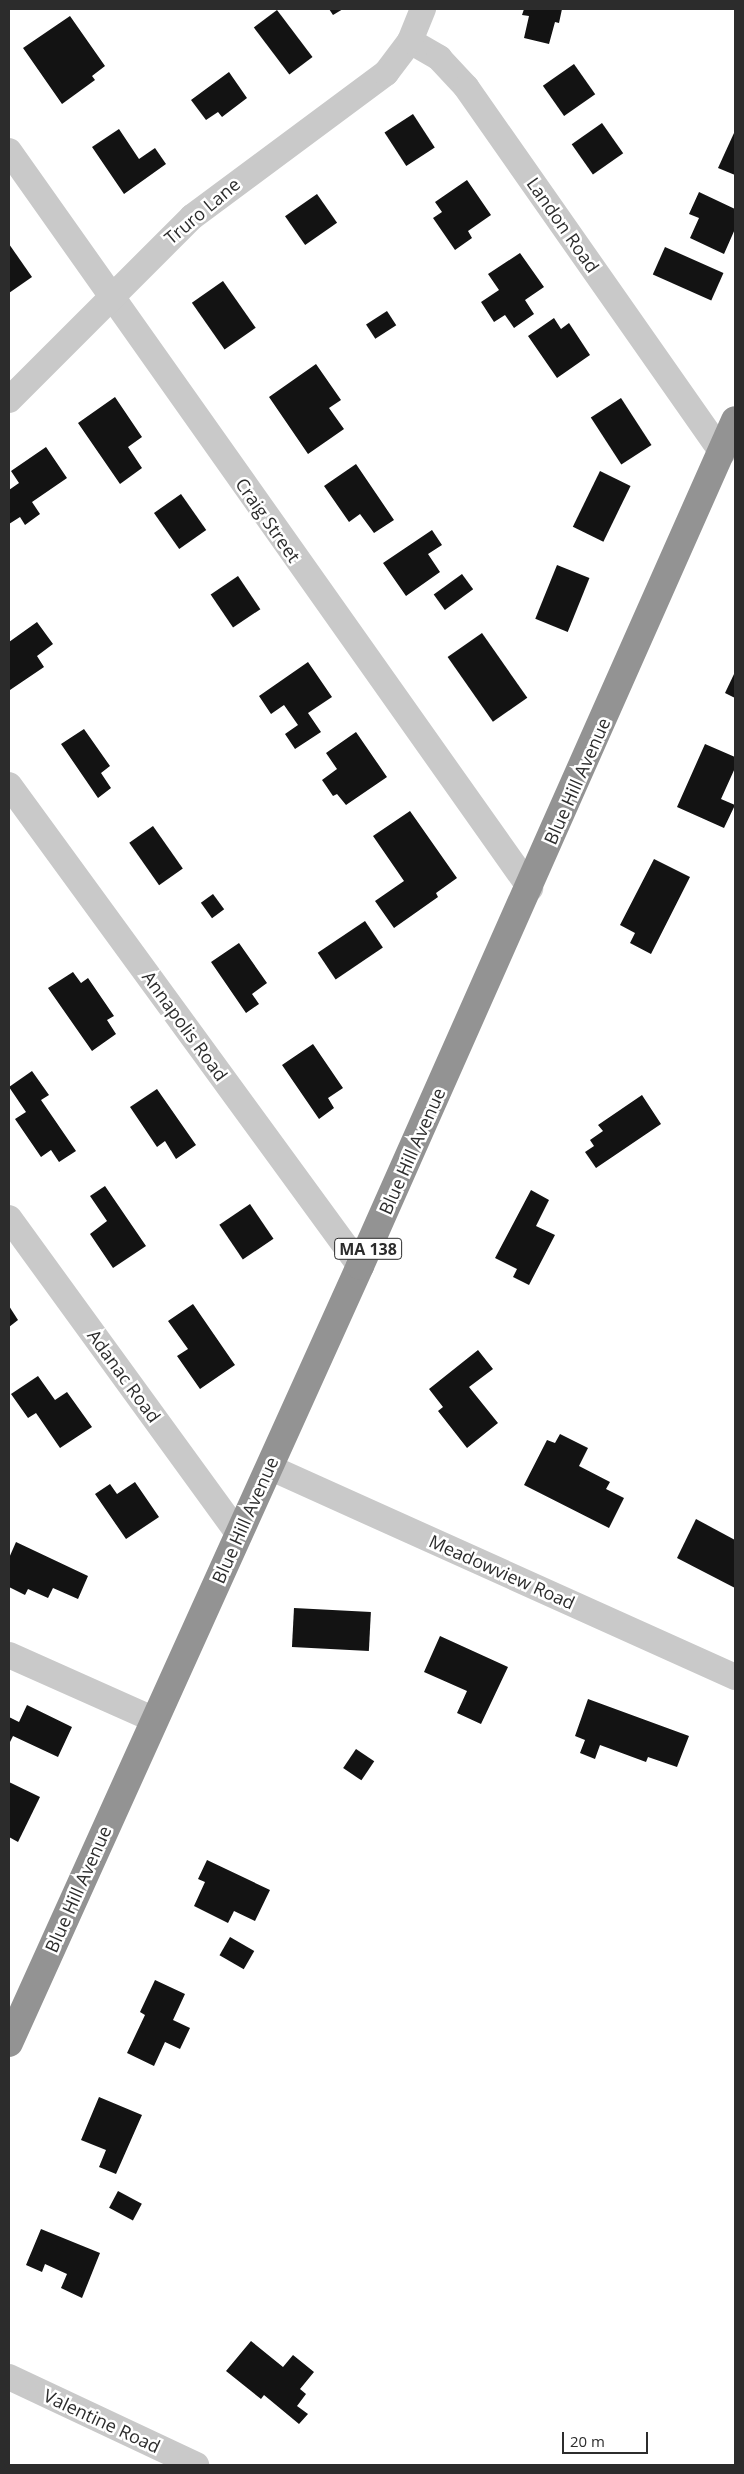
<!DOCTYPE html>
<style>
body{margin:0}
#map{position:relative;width:744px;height:2474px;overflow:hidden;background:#fff;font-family:"Open Sans",sans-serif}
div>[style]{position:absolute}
.building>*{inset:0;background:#131313;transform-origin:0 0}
.street>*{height:26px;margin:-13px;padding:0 13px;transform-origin:13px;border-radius:13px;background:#c9c9c9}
.highway>*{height:28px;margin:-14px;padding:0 14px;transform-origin:14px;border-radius:14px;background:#939393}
span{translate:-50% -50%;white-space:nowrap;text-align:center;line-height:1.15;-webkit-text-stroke:5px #fff;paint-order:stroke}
.shield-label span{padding:1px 4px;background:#fff;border:1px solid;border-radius:4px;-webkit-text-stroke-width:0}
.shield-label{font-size:16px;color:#2c2c2c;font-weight:700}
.street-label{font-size:18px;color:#2c2c2c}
.frame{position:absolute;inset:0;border:10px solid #2c2c2c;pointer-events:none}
.scale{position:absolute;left:562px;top:2432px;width:86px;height:22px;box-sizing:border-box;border:2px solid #2c2c2c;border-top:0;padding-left:6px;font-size:15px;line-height:18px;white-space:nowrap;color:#2c2c2c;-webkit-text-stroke:4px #fff;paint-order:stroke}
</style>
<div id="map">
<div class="building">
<i style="clip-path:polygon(329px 9px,343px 9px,333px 15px)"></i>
<i style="clip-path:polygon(524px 9px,562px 9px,559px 23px,555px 22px,549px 44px,524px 38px,529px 16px,522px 15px)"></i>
<i style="left:277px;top:10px;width:59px;height:29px;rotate:53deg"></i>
<i style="clip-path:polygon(70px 16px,105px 66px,92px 76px,95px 80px,62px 104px,23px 48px)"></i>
<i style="left:574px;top:64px;width:37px;height:38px;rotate:55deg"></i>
<i style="clip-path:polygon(229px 72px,247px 98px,222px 117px,218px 112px,206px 120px,191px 100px)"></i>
<i style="left:413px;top:114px;width:40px;height:34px;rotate:57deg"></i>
<i style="left:602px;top:123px;width:37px;height:37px;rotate:55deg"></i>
<i style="clip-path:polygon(119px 129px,139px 159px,155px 148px,166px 164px,124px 194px,92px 147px)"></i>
<i style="clip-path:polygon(734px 133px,735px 134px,735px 175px,718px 168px)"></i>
<i style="clip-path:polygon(467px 180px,491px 215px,468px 231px,472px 238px,455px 250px,433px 218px,442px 212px,435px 202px)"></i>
<i style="clip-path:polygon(699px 192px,735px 209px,735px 229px,724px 254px,690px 238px,699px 218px,689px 214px)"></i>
<i style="left:317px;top:194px;width:35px;height:39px;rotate:55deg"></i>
<i style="clip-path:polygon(9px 244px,32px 277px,9px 293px)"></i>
<i style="left:665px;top:247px;width:64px;height:30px;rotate:24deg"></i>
<i style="clip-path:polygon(520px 253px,544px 287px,525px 300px,534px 314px,514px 328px,505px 315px,494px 322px,481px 302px,499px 290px,488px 274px)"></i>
<i style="left:223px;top:281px;width:57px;height:38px;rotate:55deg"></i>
<i style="left:387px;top:311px;width:17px;height:25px;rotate:57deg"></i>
<i style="clip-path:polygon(554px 318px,561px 329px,569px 323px,590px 355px,557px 378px,528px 336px)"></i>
<i style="clip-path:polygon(316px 364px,341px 400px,329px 408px,344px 429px,308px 454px,269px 397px)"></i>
<i style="clip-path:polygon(115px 397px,142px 437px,128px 447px,142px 468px,120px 484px,78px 423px)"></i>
<i style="left:621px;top:398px;width:56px;height:36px;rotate:57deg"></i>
<i style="clip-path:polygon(46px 447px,67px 478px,32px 502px,40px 514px,25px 525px,20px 517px,9px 524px,9px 490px,19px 483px,11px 471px)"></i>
<i style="clip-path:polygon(356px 464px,394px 520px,374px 533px,360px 514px,349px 522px,324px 486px)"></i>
<i style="left:600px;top:471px;width:34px;height:62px;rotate:26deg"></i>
<i style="left:181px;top:494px;width:44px;height:33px;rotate:55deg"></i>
<i style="clip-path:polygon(432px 530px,442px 545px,428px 554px,440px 572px,406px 596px,383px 563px)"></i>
<i style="left:557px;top:565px;width:35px;height:58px;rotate:22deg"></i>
<i style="left:462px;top:574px;width:19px;height:35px;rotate:54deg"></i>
<i style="left:238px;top:576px;width:40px;height:33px;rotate:56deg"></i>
<i style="clip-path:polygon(37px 622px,53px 644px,37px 656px,44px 667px,10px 690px,9px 642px)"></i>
<i style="left:482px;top:633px;width:79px;height:42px;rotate:55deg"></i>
<i style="clip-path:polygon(308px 662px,332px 697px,308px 713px,321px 732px,295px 749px,285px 734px,298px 725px,284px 705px,271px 714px,259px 696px)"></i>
<i style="clip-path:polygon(735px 672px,735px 698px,725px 693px)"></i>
<i style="clip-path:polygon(84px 729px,110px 766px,101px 773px,111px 788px,98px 798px,61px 744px)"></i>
<i style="clip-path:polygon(356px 732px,387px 777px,346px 805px,337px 794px,333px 796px,322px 780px,337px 769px,326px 753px)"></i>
<i style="clip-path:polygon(705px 744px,735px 757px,735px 768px,721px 799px,735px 805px,724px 828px,677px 807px)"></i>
<i style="clip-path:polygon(410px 811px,457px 878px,436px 893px,438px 897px,394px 928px,375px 901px,404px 881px,373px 836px)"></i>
<i style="left:153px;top:826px;width:52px;height:29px;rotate:55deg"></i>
<i style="clip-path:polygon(654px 859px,690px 877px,651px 954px,630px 943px,635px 933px,620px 925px)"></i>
<i style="left:213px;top:894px;width:19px;height:15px;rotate:54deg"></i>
<i style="left:365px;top:921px;width:32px;height:57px;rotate:56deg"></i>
<i style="clip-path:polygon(239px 943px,267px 983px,252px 994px,259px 1004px,246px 1013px,211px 962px)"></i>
<i style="clip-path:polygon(73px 972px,81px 983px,88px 978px,114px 1016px,107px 1020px,116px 1034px,92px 1051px,48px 988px)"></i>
<i style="clip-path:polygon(313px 1044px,343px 1088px,328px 1098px,334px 1108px,319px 1119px,282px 1065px)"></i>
<i style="clip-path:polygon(32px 1071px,49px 1095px,41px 1100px,76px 1151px,59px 1162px,51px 1150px,41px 1157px,15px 1119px,26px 1112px,9px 1087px)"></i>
<i style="clip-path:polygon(157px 1089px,196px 1145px,176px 1159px,165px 1141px,157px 1147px,130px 1107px)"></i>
<i style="clip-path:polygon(642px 1095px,661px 1124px,596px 1168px,585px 1152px,594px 1146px,590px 1140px,603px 1131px,598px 1125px)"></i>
<i style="clip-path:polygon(105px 1186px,146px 1246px,113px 1268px,90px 1234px,107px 1221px,90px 1196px)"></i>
<i style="clip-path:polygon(531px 1190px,549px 1200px,536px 1226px,555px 1235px,529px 1285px,513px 1277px,517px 1269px,495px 1258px)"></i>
<i style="left:250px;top:1204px;width:42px;height:37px;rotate:56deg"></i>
<i style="clip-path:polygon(193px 1304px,235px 1365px,200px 1389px,177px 1356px,188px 1349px,168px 1321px)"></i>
<i style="clip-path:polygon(9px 1306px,18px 1320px,9px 1327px)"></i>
<i style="clip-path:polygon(478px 1350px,493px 1369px,469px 1387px,498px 1423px,467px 1448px,438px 1411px,443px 1407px,429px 1389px)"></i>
<i style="clip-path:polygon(38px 1376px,55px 1400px,67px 1392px,92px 1427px,60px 1448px,36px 1413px,28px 1418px,11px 1394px)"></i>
<i style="clip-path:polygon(560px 1434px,588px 1448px,579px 1466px,610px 1482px,606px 1489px,624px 1498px,609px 1528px,524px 1485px,547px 1440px,555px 1443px)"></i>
<i style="clip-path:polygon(135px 1482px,159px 1517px,126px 1539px,95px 1494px,110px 1484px,117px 1494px)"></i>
<i style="clip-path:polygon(696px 1519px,735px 1540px,735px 1588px,677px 1558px)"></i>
<i style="clip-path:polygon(16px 1542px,88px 1576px,78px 1599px,53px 1588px,48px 1598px,28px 1589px,25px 1595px,9px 1587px,9px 1558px)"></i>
<i style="left:294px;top:1608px;width:77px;height:39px;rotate:3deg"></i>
<i style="clip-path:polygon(440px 1636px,508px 1667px,481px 1724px,457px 1713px,467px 1691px,424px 1672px)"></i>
<i style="clip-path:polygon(588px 1699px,689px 1736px,677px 1767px,648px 1757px,646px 1762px,600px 1745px,595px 1759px,580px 1753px,585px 1740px,575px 1736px)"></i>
<i style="clip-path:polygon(27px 1705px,72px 1727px,58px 1757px,13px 1736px,9px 1744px,9px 1717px,19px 1722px)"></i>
<i style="left:356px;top:1749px;width:22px;height:23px;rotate:34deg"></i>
<i style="clip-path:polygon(9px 1782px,40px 1797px,18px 1842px,9px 1837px)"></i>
<i style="clip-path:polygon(207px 1860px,270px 1890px,255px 1921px,234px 1911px,228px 1923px,194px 1906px,205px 1882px,198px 1879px)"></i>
<i style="left:230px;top:1937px;width:28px;height:21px;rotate:30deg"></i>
<i style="clip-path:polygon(155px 1980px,185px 1994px,173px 2020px,190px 2028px,180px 2049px,165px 2042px,154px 2066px,127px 2053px,145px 2015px,140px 2012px)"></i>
<i style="clip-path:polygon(99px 2097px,142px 2115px,116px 2174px,99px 2167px,106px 2150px,81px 2140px)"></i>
<i style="left:118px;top:2191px;width:27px;height:19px;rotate:28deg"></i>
<i style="clip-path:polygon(41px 2229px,100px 2253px,82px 2298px,61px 2288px,67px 2274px,45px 2264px,42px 2272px,26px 2265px)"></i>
<i style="clip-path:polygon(251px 2341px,283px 2367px,293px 2355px,314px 2372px,300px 2389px,306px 2394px,297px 2406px,308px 2414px,299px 2424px,264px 2395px,261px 2399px,226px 2371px)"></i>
</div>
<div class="street">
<i style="left:410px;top:41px;width:34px;rotate:30deg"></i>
<i style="left:439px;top:58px;width:40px;rotate:47deg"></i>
<i style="left:466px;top:87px;width:447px;rotate:55deg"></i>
<i style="left:9px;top:151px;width:903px;rotate:54.74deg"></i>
<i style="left:9px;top:400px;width:259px;rotate:-45deg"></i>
<i style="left:192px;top:217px;width:242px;rotate:-36.6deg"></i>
<i style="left:386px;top:73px;width:40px;rotate:-53deg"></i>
<i style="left:410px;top:41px;width:35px;rotate:-68deg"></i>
<i style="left:9px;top:785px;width:595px;rotate:53.88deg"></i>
<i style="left:9px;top:1218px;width:391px;rotate:54deg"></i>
<i style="left:269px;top:1467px;width:511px;rotate:24.26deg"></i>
<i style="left:9px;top:1655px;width:160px;rotate:24deg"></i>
<i style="left:9px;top:2377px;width:207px;rotate:25.2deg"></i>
</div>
<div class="highway">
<i style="left:9px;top:2043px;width:853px;rotate:-65.69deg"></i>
<i style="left:360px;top:1266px;width:925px;rotate:-66.09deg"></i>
</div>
<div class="shield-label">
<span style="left:368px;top:1249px">MA 138</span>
</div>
<div class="street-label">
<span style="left:202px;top:211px;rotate:-40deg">Truro Lane</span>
<span style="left:563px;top:225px;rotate:55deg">Landon Road</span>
<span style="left:268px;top:520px;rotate:55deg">Craig Street</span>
<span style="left:577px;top:781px;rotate:-66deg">Blue Hill Avenue</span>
<span style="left:185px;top:1026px;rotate:54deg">Annapolis Road</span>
<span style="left:412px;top:1151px;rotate:-66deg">Blue Hill Avenue</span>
<span style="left:124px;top:1376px;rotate:54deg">Adanac Road</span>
<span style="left:245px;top:1520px;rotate:-66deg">Blue Hill Avenue</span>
<span style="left:502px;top:1572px;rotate:24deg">Meadowview Road</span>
<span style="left:78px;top:1889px;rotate:-66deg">Blue Hill Avenue</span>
<span style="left:102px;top:2421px;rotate:25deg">Valentine Road</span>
</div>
<div class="frame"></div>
<div class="scale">20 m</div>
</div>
